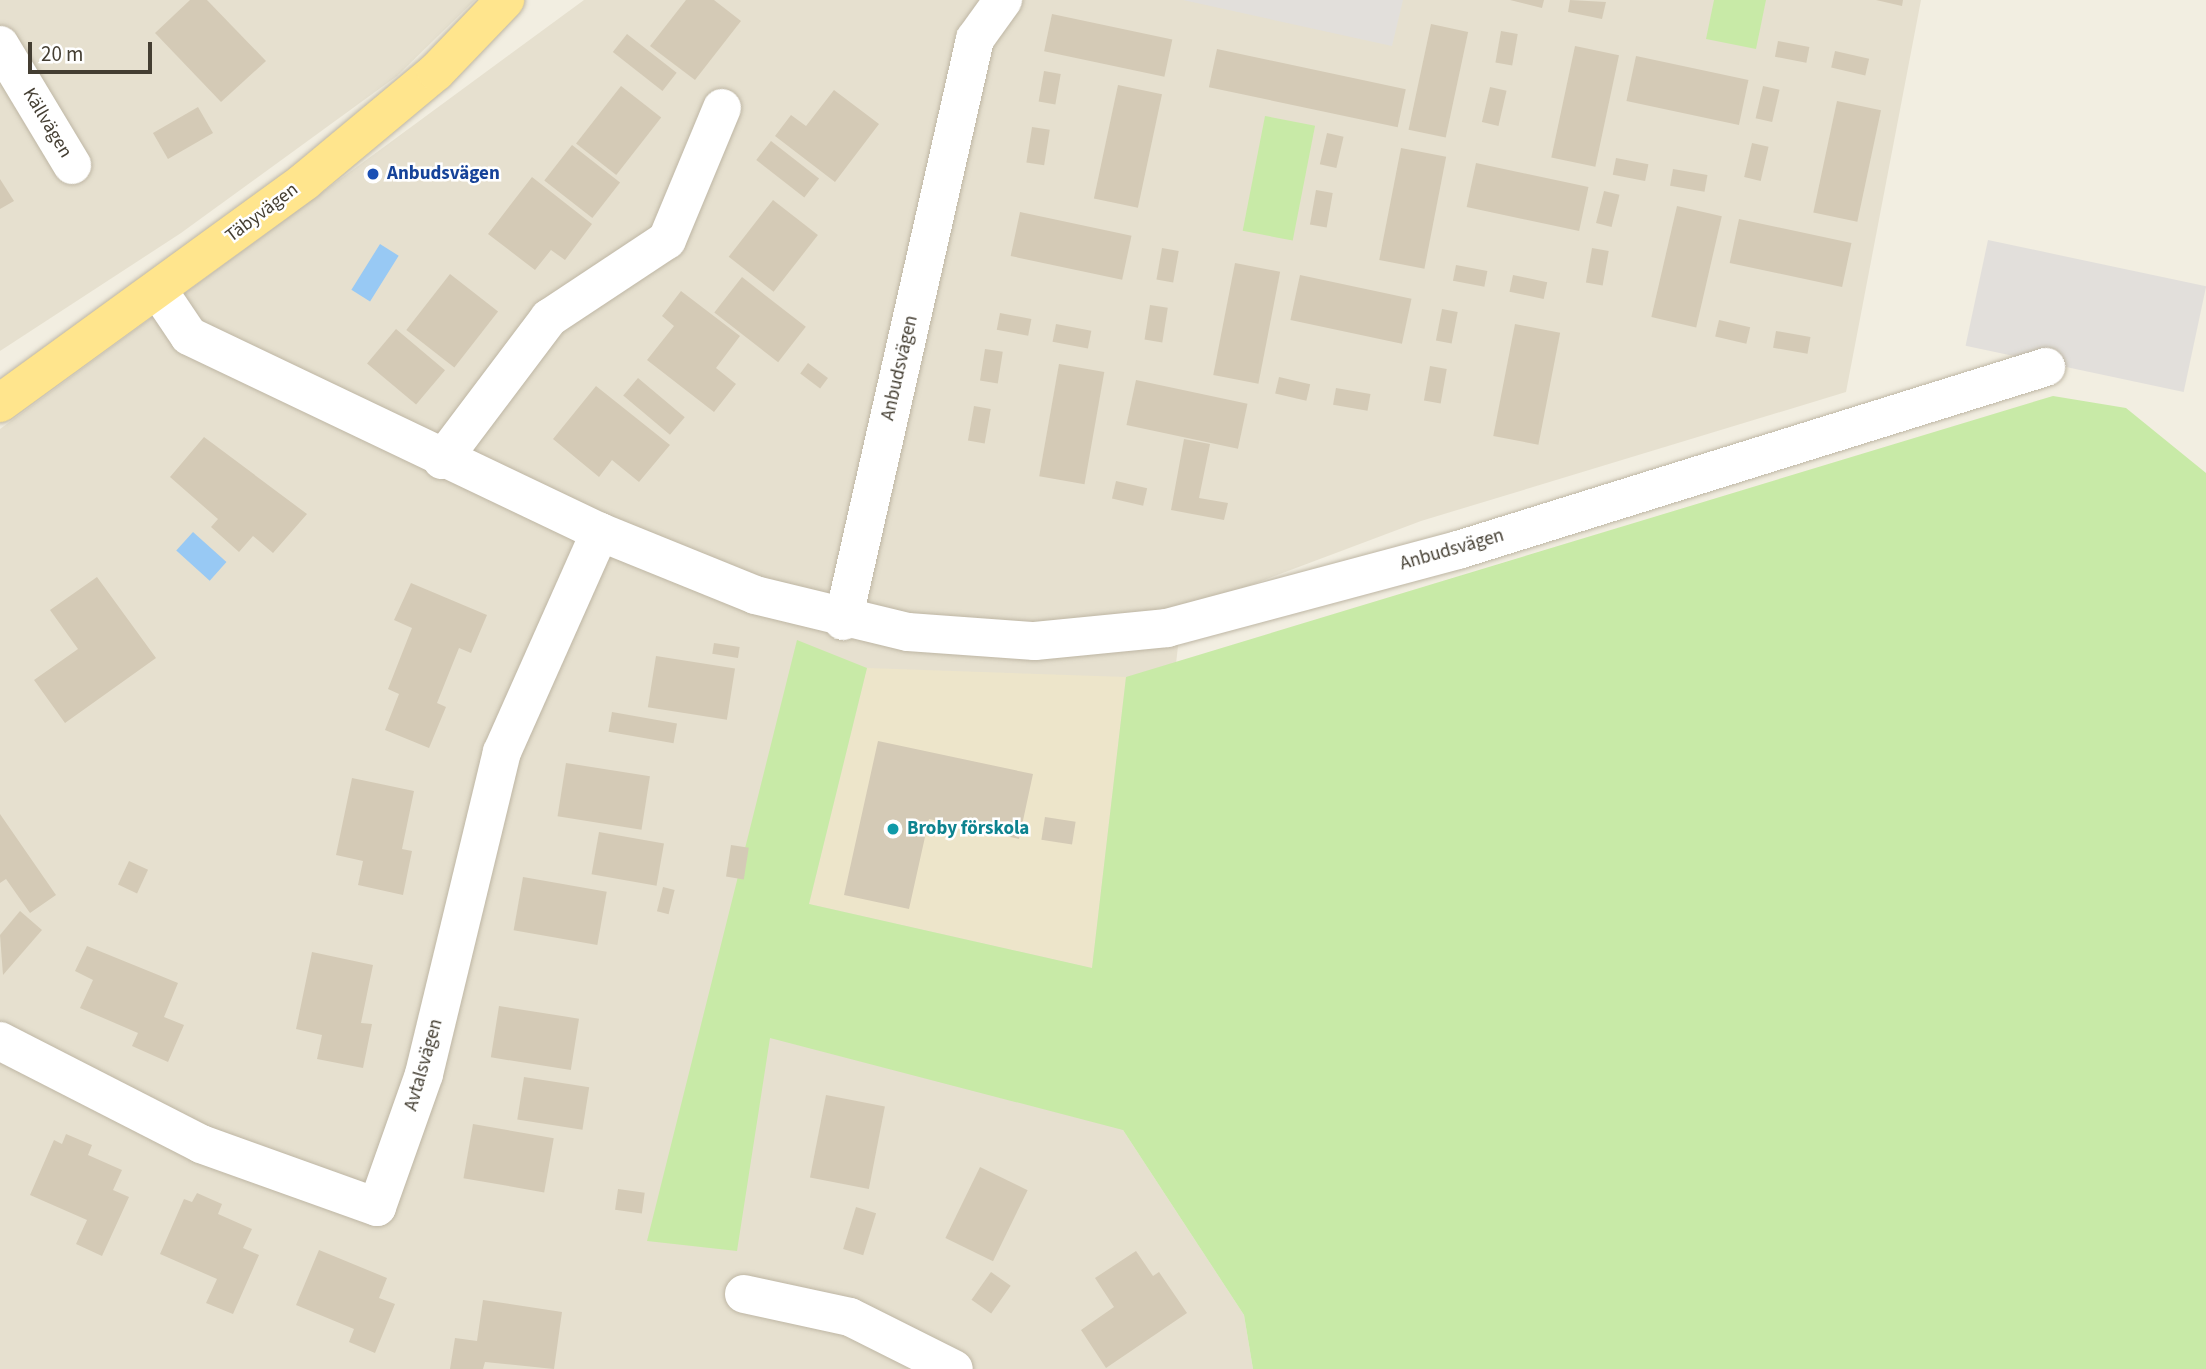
<!DOCTYPE html>
<meta charset="utf-8">
<style>
body{margin:0}
#map{position:relative;width:2206px;height:1369px;overflow:hidden;background:#f2eee1;font-family:"Source Sans 3",sans-serif}
div>[style]{position:absolute}
.residential>*{inset:0;background:#e6e0cf}
.education>*{inset:0;background:#ede5ca}
.green>*{inset:0;background:#c8eaa7;transform-origin:0 0}
.parking>*{inset:0;background:#e2dfdb;transform-origin:0 0}
.water>*{inset:0;background:#98c9f4;transform-origin:0 0}
.building>*{inset:0;background:#d4cab6;transform-origin:0 0}
.roads{filter:drop-shadow(0 0 2px #beb6a4) drop-shadow(0 0 2px #beb6a4)}
.minor>*{height:38px;margin:-19px;padding:0 19px;transform-origin:19px;border-radius:19px;background:#fff}
.major>*{height:38px;margin:-19px;padding:0 19px;transform-origin:19px;border-radius:19px;background:#ffe58d}
.dots>*{width:19px;height:19px;translate:-50% -50%;box-sizing:border-box;border:4px solid #fff;border-radius:50%}
span{translate:-50% -50%;white-space:nowrap;text-align:center;line-height:1.15;-webkit-text-stroke:5px #fff;paint-order:stroke}
.street-label{font-size:19px;color:#443e32}
.transit-label{font-size:19px;color:#164399;font-weight:700}
.left{translate:0 -50%;text-align:left}
.culture-label{font-size:19px;color:#0d838f;font-weight:700}
.scale{position:absolute;left:28px;top:42px;width:124px;height:32px;box-sizing:border-box;border:4px solid #443e32;border-top:0;padding-left:9px;font-size:21px;line-height:24px;white-space:nowrap;color:#443e32;-webkit-text-stroke:5px #fff;paint-order:stroke}
</style>
<div id="map">
<div class="residential">
<i style="clip-path:polygon(0 0,475px 0,397px 76px,181px 233px,0 351px)"></i>
<i style="clip-path:polygon(584px 0,1921px 0,1846px 392px,1421px 521px,1182px 611px,1123px 1130px,1244px 1315px,1253px 1369px,0 1369px,0 429px)"></i>
</div>
<div class="education">
<i style="clip-path:polygon(867px 668px,1126px 677px,1092px 968px,809px 904px)"></i>
</div>
<div class="green">
<i style="clip-path:polygon(1714px 0,1766px 0,1756px 49px,1706px 39px)"></i>
<i style="left:1265px;top:116px;width:51px;height:117px;rotate:11deg"></i>
<i style="clip-path:polygon(2053px 396px,2126px 408px,2206px 473px,2206px 1369px,1253px 1369px,1244px 1315px,1123px 1130px,770px 1038px,737px 1251px,647px 1241px,797px 640px,867px 668px,809px 904px,1092px 968px,1126px 677px)"></i>
</div>
<div class="parking">
<i style="clip-path:polygon(1183px 0,1403px 0,1392px 46px)"></i>
<i style="left:1988px;top:240px;width:223px;height:108px;rotate:12deg"></i>
</div>
<div class="water">
<i style="left:380px;top:244px;width:22px;height:54px;rotate:32deg"></i>
<i style="left:193px;top:532px;width:45px;height:25px;rotate:42deg"></i>
</div>
<div class="building">
<i style="clip-path:polygon(190px 0,207px 0,266px 61px,221px 102px,155px 33px)"></i>
<i style="clip-path:polygon(686px 0,714px 0,741px 21px,695px 80px,650px 46px)"></i>
<i style="clip-path:polygon(1510px 0,1544px 0,1542px 8px)"></i>
<i style="clip-path:polygon(1570px 0,1606px 2px,1602px 19px,1568px 12px)"></i>
<i style="clip-path:polygon(1876px 0,1903px 0,1902px 6px)"></i>
<i style="left:1052px;top:14px;width:123px;height:38px;rotate:12deg"></i>
<i style="left:1431px;top:24px;width:38px;height:108px;rotate:12deg"></i>
<i style="left:1501px;top:31px;width:17px;height:32px;rotate:10deg"></i>
<i style="left:627px;top:34px;width:63px;height:23px;rotate:38deg"></i>
<i style="left:1778px;top:41px;width:32px;height:16px;rotate:11deg"></i>
<i style="left:1575px;top:46px;width:45px;height:114px;rotate:12deg"></i>
<i style="left:1217px;top:49px;width:193px;height:39px;rotate:12deg"></i>
<i style="left:1835px;top:51px;width:35px;height:17px;rotate:13deg"></i>
<i style="left:1636px;top:56px;width:115px;height:46px;rotate:12deg"></i>
<i style="left:1044px;top:71px;width:17px;height:31px;rotate:10deg"></i>
<i style="left:1118px;top:85px;width:45px;height:116px;rotate:12deg"></i>
<i style="left:621px;top:86px;width:51px;height:73px;rotate:38deg"></i>
<i style="left:1763px;top:86px;width:17px;height:33px;rotate:13deg"></i>
<i style="left:1490px;top:87px;width:17px;height:36px;rotate:13deg"></i>
<i style="clip-path:polygon(834px 90px,879px 124px,835px 182px,775px 136px,791px 115px,806px 126px)"></i>
<i style="left:1837px;top:101px;width:45px;height:114px;rotate:12deg"></i>
<i style="left:198px;top:107px;width:30px;height:52px;rotate:60deg"></i>
<i style="left:1032px;top:127px;width:18px;height:36px;rotate:9deg"></i>
<i style="left:1327px;top:133px;width:17px;height:32px;rotate:13deg"></i>
<i style="left:771px;top:141px;width:61px;height:24px;rotate:38deg"></i>
<i style="left:1752px;top:143px;width:17px;height:35px;rotate:13deg"></i>
<i style="left:572px;top:145px;width:61px;height:45px;rotate:38deg"></i>
<i style="left:1401px;top:148px;width:46px;height:114px;rotate:11deg"></i>
<i style="left:1616px;top:158px;width:33px;height:17px;rotate:11deg"></i>
<i style="left:1476px;top:163px;width:115px;height:45px;rotate:12deg"></i>
<i style="left:1673px;top:169px;width:35px;height:17px;rotate:10deg"></i>
<i style="clip-path:polygon(532px 177px,592px 224px,565px 260px,551px 250px,535px 270px,488px 234px)"></i>
<i style="clip-path:polygon(0 179px,14px 201px,0 209px)"></i>
<i style="left:1316px;top:190px;width:17px;height:35px;rotate:10deg"></i>
<i style="left:1604px;top:191px;width:16px;height:33px;rotate:14deg"></i>
<i style="left:773px;top:200px;width:57px;height:72px;rotate:38deg"></i>
<i style="left:1677px;top:206px;width:46px;height:114px;rotate:13deg"></i>
<i style="left:1020px;top:212px;width:114px;height:45px;rotate:12deg"></i>
<i style="left:1739px;top:219px;width:115px;height:45px;rotate:12deg"></i>
<i style="left:1162px;top:248px;width:17px;height:32px;rotate:10deg"></i>
<i style="left:1592px;top:248px;width:17px;height:35px;rotate:10deg"></i>
<i style="left:1235px;top:263px;width:46px;height:114px;rotate:11deg"></i>
<i style="left:1456px;top:265px;width:32px;height:16px;rotate:11deg"></i>
<i style="left:450px;top:274px;width:61px;height:71px;rotate:38deg"></i>
<i style="left:1300px;top:275px;width:114px;height:46px;rotate:12deg"></i>
<i style="left:1513px;top:275px;width:35px;height:17px;rotate:12deg"></i>
<i style="left:742px;top:277px;width:81px;height:45px;rotate:38deg"></i>
<i style="clip-path:polygon(681px 291px,740px 336px,716px 368px,736px 384px,714px 412px,647px 360px,674px 326px,662px 316px)"></i>
<i style="left:1150px;top:305px;width:18px;height:35px;rotate:9deg"></i>
<i style="left:1442px;top:309px;width:16px;height:32px;rotate:11deg"></i>
<i style="left:1000px;top:313px;width:32px;height:17px;rotate:11deg"></i>
<i style="left:1719px;top:320px;width:32px;height:17px;rotate:13deg"></i>
<i style="left:1056px;top:324px;width:36px;height:18px;rotate:11deg"></i>
<i style="left:1515px;top:324px;width:46px;height:114px;rotate:11deg"></i>
<i style="left:396px;top:329px;width:64px;height:45px;rotate:40deg"></i>
<i style="left:1776px;top:331px;width:35px;height:17px;rotate:10deg"></i>
<i style="left:985px;top:349px;width:18px;height:32px;rotate:9deg"></i>
<i style="left:808px;top:363px;width:25px;height:13px;rotate:37deg"></i>
<i style="left:1059px;top:364px;width:46px;height:114px;rotate:10deg"></i>
<i style="left:1430px;top:366px;width:17px;height:35px;rotate:10deg"></i>
<i style="left:1279px;top:377px;width:32px;height:17px;rotate:13deg"></i>
<i style="left:638px;top:378px;width:61px;height:23px;rotate:40deg"></i>
<i style="left:1136px;top:380px;width:114px;height:46px;rotate:12deg"></i>
<i style="clip-path:polygon(596px 386px,670px 445px,639px 482px,612px 460px,599px 477px,553px 439px)"></i>
<i style="left:1336px;top:388px;width:35px;height:17px;rotate:10deg"></i>
<i style="left:974px;top:406px;width:17px;height:35px;rotate:10deg"></i>
<i style="clip-path:polygon(204px 437px,307px 514px,273px 553px,253px 536px,239px 552px,211px 527px,218px 519px,170px 477px)"></i>
<i style="clip-path:polygon(1184px 439px,1210px 444px,1199px 498px,1228px 503px,1224px 520px,1171px 510px)"></i>
<i style="left:1116px;top:481px;width:32px;height:18px;rotate:13deg"></i>
<i style="clip-path:polygon(97px 577px,156px 658px,65px 723px,34px 680px,78px 649px,50px 610px)"></i>
<i style="clip-path:polygon(411px 583px,487px 615px,471px 653px,459px 648px,437px 703px,446px 707px,429px 748px,385px 730px,399px 694px,388px 689px,412px 628px,394px 620px)"></i>
<i style="left:714px;top:643px;width:26px;height:11px;rotate:9deg"></i>
<i style="left:656px;top:656px;width:80px;height:52px;rotate:9deg"></i>
<i style="left:612px;top:712px;width:66px;height:20px;rotate:10deg"></i>
<i style="clip-path:polygon(878px 741px,1033px 774px,1019px 839px,929px 819px,909px 909px,844px 895px)"></i>
<i style="left:566px;top:763px;width:85px;height:54px;rotate:9deg"></i>
<i style="clip-path:polygon(352px 778px,414px 791px,402px 849px,412px 851px,403px 895px,358px 885px,363px 861px,336px 855px)"></i>
<i style="clip-path:polygon(0 814px,56px 895px,30px 913px,6px 879px,0 883px)"></i>
<i style="left:1045px;top:817px;width:31px;height:23px;rotate:9deg"></i>
<i style="left:599px;top:832px;width:66px;height:43px;rotate:10deg"></i>
<i style="left:731px;top:845px;width:18px;height:32px;rotate:9deg"></i>
<i style="left:129px;top:861px;width:21px;height:26px;rotate:25deg"></i>
<i style="left:523px;top:877px;width:85px;height:54px;rotate:10deg"></i>
<i style="left:663px;top:887px;width:12px;height:25px;rotate:14deg"></i>
<i style="clip-path:polygon(20px 911px,42px 930px,3px 975px,0 935px)"></i>
<i style="clip-path:polygon(87px 946px,178px 983px,164px 1017px,184px 1025px,168px 1062px,132px 1046px,138px 1033px,80px 1008px,93px 980px,75px 971px)"></i>
<i style="clip-path:polygon(312px 952px,373px 965px,361px 1023px,372px 1024px,363px 1068px,317px 1059px,322px 1035px,296px 1029px)"></i>
<i style="left:499px;top:1006px;width:81px;height:52px;rotate:9deg"></i>
<i style="left:524px;top:1077px;width:66px;height:43px;rotate:9deg"></i>
<i style="left:826px;top:1095px;width:60px;height:84px;rotate:11deg"></i>
<i style="left:473px;top:1124px;width:82px;height:55px;rotate:10deg"></i>
<i style="clip-path:polygon(66px 1134px,92px 1145px,88px 1155px,122px 1170px,113px 1190px,129px 1197px,102px 1256px,76px 1244px,87px 1220px,30px 1195px,54px 1140px,62px 1144px)"></i>
<i style="left:980px;top:1167px;width:53px;height:79px;rotate:26deg"></i>
<i style="left:618px;top:1189px;width:27px;height:21px;rotate:8deg"></i>
<i style="clip-path:polygon(197px 1193px,222px 1204px,218px 1214px,252px 1229px,243px 1248px,259px 1255px,233px 1314px,206px 1303px,217px 1279px,160px 1254px,184px 1199px,192px 1202px)"></i>
<i style="left:856px;top:1207px;width:21px;height:44px;rotate:17deg"></i>
<i style="clip-path:polygon(319px 1250px,387px 1278px,379px 1298px,395px 1304px,375px 1353px,349px 1342px,354px 1329px,296px 1305px)"></i>
<i style="clip-path:polygon(1136px 1251px,1153px 1276px,1159px 1272px,1187px 1313px,1106px 1368px,1081px 1330px,1114px 1307px,1095px 1278px)"></i>
<i style="left:991px;top:1272px;width:24px;height:34px;rotate:35deg"></i>
<i style="clip-path:polygon(483px 1300px,562px 1312px,554px 1369px,485px 1362px,483px 1369px,450px 1369px,455px 1338px,477px 1341px)"></i>
</div>
<div class="roads">
<div class="minor">
<i style="left:0;top:45px;width:140px;rotate:59deg"></i>
<i style="left:158px;top:290px;width:55px;rotate:56deg"></i>
<i style="left:189px;top:336px;width:455px;rotate:25.5deg"></i>
<i style="left:600px;top:532px;width:167px;rotate:22.1deg"></i>
<i style="left:755px;top:595px;width:157px;rotate:13.6deg"></i>
<i style="left:908px;top:632px;width:127px;rotate:4.1deg"></i>
<i style="left:1035px;top:641px;width:133px;rotate:-5.6deg"></i>
<i style="left:1167px;top:628px;width:301px;rotate:-15deg"></i>
<i style="left:1458px;top:550px;width:616px;rotate:-17.29deg"></i>
<i style="left:442px;top:460px;width:178px;rotate:-53deg"></i>
<i style="left:549px;top:318px;width:141px;rotate:-33.5deg"></i>
<i style="left:667px;top:240px;width:143px;rotate:-67.4deg"></i>
<i style="left:843px;top:621px;width:597px;rotate:-77.22deg"></i>
<i style="left:975px;top:39px;width:48px;rotate:-54.3deg"></i>
<i style="left:0;top:1041px;width:226px;rotate:27.1deg"></i>
<i style="left:201px;top:1144px;width:187px;rotate:19.7deg"></i>
<i style="left:377px;top:1207px;width:141px;rotate:-70.5deg"></i>
<i style="left:424px;top:1074px;width:331px;rotate:-76.4deg"></i>
<i style="left:502px;top:752px;width:241px;rotate:-66deg"></i>
<i style="left:744px;top:1294px;width:108px;rotate:12.2deg"></i>
<i style="left:850px;top:1317px;width:116px;rotate:26.6deg"></i>
</div>
<div class="major">
<i style="left:0;top:403px;width:377px;rotate:-36deg"></i>
<i style="left:305px;top:181px;width:170px;rotate:-39.8deg"></i>
<i style="left:436px;top:72px;width:100px;rotate:-46.2deg"></i>
</div>
</div>
<div class="dots">
<i style="left:373px;top:174px;background:#1a4fb4"></i>
<i style="left:893px;top:829px;background:#0f9aa8"></i>
</div>
<div class="street-label">
<span style="left:47px;top:123px;rotate:59deg">Källvägen</span>
<span style="left:262px;top:213px;rotate:-37deg">Täbyvägen</span>
<span style="left:900px;top:368px;rotate:-77deg">Anbudsvägen</span>
<span style="left:1452px;top:550px;rotate:-16deg">Anbudsvägen</span>
<span style="left:424px;top:1065px;rotate:-74deg">Avtalsvägen</span>
</div>
<div class="transit-label">
<span class="left" style="left:387px;top:174px">Anbudsvägen</span>
</div>
<div class="culture-label">
<span class="left" style="left:907px;top:829px">Broby förskola</span>
</div>
<div class="scale">20 m</div>
</div>
